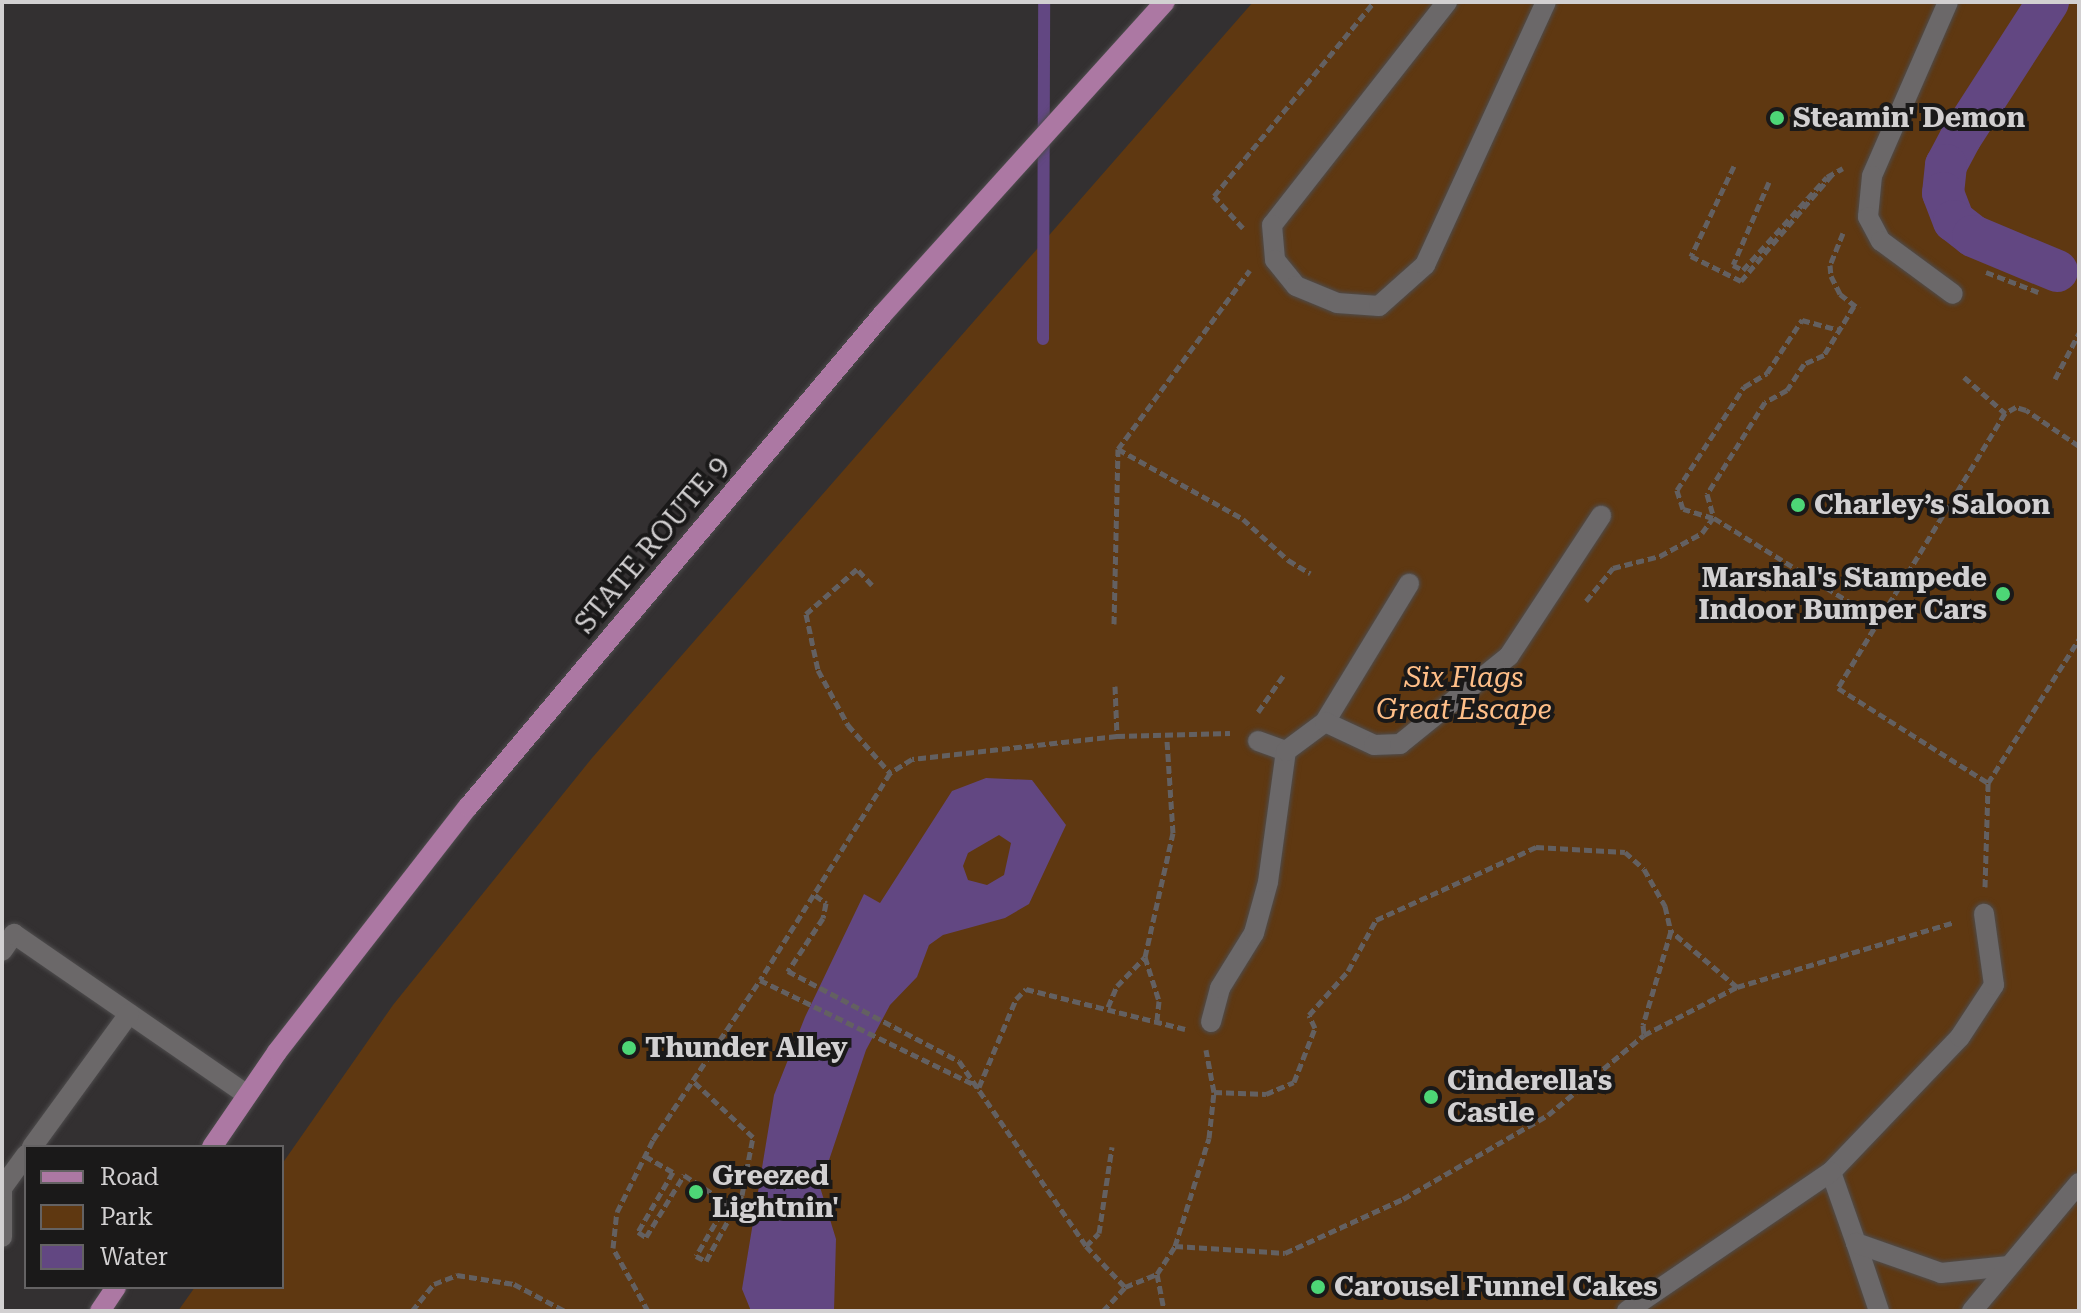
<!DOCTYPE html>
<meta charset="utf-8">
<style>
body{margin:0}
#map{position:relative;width:2081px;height:1313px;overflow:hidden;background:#333031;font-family:"Roboto Serif",serif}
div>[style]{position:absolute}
.green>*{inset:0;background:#5f3811}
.water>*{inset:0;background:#624782}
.stream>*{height:12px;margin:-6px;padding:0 6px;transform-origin:6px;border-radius:6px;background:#624782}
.canal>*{height:42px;margin:-21px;padding:0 21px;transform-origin:21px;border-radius:21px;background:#624782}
.path>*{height:5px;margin-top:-2.5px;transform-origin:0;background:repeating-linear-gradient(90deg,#636061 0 8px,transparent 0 12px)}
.roads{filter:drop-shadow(0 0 2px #4e4c4d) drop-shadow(0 0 2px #4e4c4d)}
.service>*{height:20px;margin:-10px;padding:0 10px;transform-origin:10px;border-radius:10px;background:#6b6869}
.primary>*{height:20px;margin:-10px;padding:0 10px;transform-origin:10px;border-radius:10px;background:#ac78a3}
.dots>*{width:22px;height:22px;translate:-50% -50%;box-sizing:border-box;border:4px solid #1a1919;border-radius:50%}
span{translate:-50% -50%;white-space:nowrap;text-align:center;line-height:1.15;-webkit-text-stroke:8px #1a1919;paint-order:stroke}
.poi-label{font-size:28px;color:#d2d0d1;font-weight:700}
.left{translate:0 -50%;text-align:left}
.right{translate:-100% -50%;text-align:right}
.street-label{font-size:28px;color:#d2d0d1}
.park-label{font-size:28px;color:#ffbf88;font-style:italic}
.frame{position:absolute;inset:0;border:4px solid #d2d0d1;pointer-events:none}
.legend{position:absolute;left:24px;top:1145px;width:260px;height:144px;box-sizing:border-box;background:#1a1919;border:2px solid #646263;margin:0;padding:10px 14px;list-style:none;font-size:24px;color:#d2d0d1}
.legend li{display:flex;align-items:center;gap:16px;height:40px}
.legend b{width:40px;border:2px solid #646263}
</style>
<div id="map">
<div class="green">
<i style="clip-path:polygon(1253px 2px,2079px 2px,2079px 1311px,178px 1311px,195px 1287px,282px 1287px,282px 1164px,393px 1005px,592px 758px)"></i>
</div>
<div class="water">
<i style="clip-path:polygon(evenodd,986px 778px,1032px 780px,1066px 825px,1029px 904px,1005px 918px,943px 935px,929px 945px,917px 977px,890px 1005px,866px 1050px,820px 1187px,836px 1239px,834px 1311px,751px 1311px,742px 1289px,774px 1095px,805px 1017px,864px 894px,880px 903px,952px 791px,986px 778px,999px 835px,1011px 843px,1004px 875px,987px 885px,968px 880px,963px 866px,968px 853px,999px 835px)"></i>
</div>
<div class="stream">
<i style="left:1043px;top:339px;width:337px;rotate:-89.8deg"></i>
</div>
<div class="canal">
<i style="left:2048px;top:2px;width:161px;rotate:122.8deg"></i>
<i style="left:1961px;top:137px;width:32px;rotate:118deg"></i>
<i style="left:1946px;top:165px;width:28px;rotate:96deg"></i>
<i style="left:1943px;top:193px;width:30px;rotate:69deg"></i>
<i style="left:1954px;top:221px;width:24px;rotate:38deg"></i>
<i style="left:1973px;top:236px;width:91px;rotate:22.6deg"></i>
</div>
<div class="path">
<i style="left:1734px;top:166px;width:100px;rotate:115.5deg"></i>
<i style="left:1691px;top:256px;width:56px;rotate:26.6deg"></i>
<i style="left:1741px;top:281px;width:143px;rotate:-49.5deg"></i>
<i style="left:1769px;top:182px;width:90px;rotate:113.4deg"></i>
<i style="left:1733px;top:265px;width:11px;rotate:27deg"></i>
<i style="left:1743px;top:270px;width:125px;rotate:-47.9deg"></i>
<i style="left:1827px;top:177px;width:18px;rotate:-29deg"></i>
<i style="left:1243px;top:228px;width:43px;rotate:-132.2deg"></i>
<i style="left:1214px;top:196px;width:251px;rotate:-50.5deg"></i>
<i style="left:1843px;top:233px;width:35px;rotate:112deg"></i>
<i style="left:1830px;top:265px;width:11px;rotate:85deg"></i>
<i style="left:1831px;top:276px;width:20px;rotate:63deg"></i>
<i style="left:1840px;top:294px;width:24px;rotate:38deg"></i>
<i style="left:1986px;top:272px;width:56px;rotate:21deg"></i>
<i style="left:1854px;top:306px;width:57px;rotate:121.5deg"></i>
<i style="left:1824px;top:355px;width:22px;rotate:156deg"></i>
<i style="left:1804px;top:364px;width:31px;rotate:123deg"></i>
<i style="left:1787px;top:390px;width:25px;rotate:151deg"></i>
<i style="left:1765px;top:402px;width:109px;rotate:122.2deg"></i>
<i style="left:1707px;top:494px;width:25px;rotate:74deg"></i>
<i style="left:1714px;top:518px;width:195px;rotate:31.8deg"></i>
<i style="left:1964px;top:377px;width:55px;rotate:41.3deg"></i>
<i style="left:2055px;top:379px;width:52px;rotate:-62.4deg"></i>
<i style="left:2079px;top:446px;width:64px;rotate:-145.8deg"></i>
<i style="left:2026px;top:410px;width:10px;rotate:-163deg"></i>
<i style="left:2016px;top:407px;width:13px;rotate:151deg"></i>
<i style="left:2005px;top:413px;width:322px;rotate:121.3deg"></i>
<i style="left:1838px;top:688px;width:178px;rotate:32.3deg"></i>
<i style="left:1988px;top:783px;width:170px;rotate:-57.7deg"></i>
<i style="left:1118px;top:449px;width:143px;rotate:29.2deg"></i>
<i style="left:1243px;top:519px;width:61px;rotate:42.3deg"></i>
<i style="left:1288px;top:560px;width:26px;rotate:31deg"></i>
<i style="left:1713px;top:518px;width:31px;rotate:-163deg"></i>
<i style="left:1683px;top:509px;width:20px;rotate:-108deg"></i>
<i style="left:1677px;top:490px;width:123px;rotate:-57deg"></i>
<i style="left:1744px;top:387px;width:27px;rotate:-31deg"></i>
<i style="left:1767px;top:373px;width:64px;rotate:-56.6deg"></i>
<i style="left:1802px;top:320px;width:38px;rotate:15deg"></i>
<i style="left:872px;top:585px;width:22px;rotate:-133deg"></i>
<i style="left:857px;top:569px;width:68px;rotate:138.6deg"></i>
<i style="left:806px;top:614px;width:57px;rotate:77.9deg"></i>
<i style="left:818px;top:670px;width:63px;rotate:61.4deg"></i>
<i style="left:848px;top:725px;width:64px;rotate:48.8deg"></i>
<i style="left:1586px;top:601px;width:43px;rotate:-50.7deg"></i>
<i style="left:1613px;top:568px;width:49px;rotate:-14.3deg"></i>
<i style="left:1660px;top:556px;width:48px;rotate:-28.7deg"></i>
<i style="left:1702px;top:533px;width:19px;rotate:-54deg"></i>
<i style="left:1114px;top:624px;width:175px;rotate:-88.7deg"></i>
<i style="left:1118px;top:449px;width:222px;rotate:-53.6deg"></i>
<i style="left:1115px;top:686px;width:50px;rotate:87.7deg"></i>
<i style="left:1117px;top:736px;width:113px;rotate:-1.5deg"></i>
<i style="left:1258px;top:712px;width:44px;rotate:-55.2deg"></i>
<i style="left:1117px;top:736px;width:206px;rotate:173.6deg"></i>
<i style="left:912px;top:759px;width:26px;rotate:148deg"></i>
<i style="left:890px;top:773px;width:244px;rotate:122.1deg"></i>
<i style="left:760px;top:980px;width:244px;rotate:26deg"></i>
<i style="left:979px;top:1087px;width:95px;rotate:-67.2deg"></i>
<i style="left:1016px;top:999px;width:14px;rotate:-45deg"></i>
<i style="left:1026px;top:989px;width:164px;rotate:14.1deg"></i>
<i style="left:1985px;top:887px;width:104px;rotate:-88.3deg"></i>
<i style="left:815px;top:895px;width:14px;rotate:36deg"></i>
<i style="left:826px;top:903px;width:15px;rotate:101deg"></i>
<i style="left:823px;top:918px;width:64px;rotate:123.4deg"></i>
<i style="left:788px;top:971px;width:193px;rotate:27.8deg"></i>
<i style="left:959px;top:1061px;width:224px;rotate:55.5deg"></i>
<i style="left:1086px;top:1246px;width:57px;rotate:46.4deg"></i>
<i style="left:1145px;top:957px;width:46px;rotate:72.3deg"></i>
<i style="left:1159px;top:1001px;width:19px;rotate:96deg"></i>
<i style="left:1737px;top:987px;width:227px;rotate:-16.6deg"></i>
<i style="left:1108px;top:1007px;width:23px;rotate:-67deg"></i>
<i style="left:1117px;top:986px;width:40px;rotate:-46deg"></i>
<i style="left:1145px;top:957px;width:127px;rotate:-77.3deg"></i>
<i style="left:1173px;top:833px;width:94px;rotate:-93.7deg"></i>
<i style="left:1214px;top:1092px;width:52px;rotate:2.2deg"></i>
<i style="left:1266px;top:1094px;width:30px;rotate:-23deg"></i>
<i style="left:1294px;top:1082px;width:58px;rotate:-68.7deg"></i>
<i style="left:1315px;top:1028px;width:14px;rotate:-115deg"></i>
<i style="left:1309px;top:1015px;width:59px;rotate:-48.4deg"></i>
<i style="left:1348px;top:971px;width:58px;rotate:-61.2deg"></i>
<i style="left:1376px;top:920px;width:176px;rotate:-24.5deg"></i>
<i style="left:1536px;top:847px;width:89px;rotate:3.2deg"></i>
<i style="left:1625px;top:852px;width:25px;rotate:42deg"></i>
<i style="left:1644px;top:869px;width:43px;rotate:60.4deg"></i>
<i style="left:1665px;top:906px;width:26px;rotate:77deg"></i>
<i style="left:1671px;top:931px;width:98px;rotate:106.6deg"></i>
<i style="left:1643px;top:1025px;width:10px;rotate:84deg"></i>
<i style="left:1644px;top:1035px;width:105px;rotate:-27.3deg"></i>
<i style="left:1737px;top:987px;width:87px;rotate:-139.7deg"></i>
<i style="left:645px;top:1156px;width:32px;rotate:30deg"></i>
<i style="left:673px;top:1172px;width:69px;rotate:120.3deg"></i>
<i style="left:638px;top:1232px;width:9px;rotate:32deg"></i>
<i style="left:646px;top:1237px;width:73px;rotate:-58.5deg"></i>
<i style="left:684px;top:1175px;width:51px;rotate:33.1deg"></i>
<i style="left:727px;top:1203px;width:61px;rotate:120.3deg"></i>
<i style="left:696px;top:1256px;width:11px;rotate:27deg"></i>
<i style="left:706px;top:1261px;width:75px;rotate:-61.4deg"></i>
<i style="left:742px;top:1195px;width:59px;rotate:-79.3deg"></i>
<i style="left:753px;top:1137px;width:83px;rotate:-136.9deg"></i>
<i style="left:1086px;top:1246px;width:18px;rotate:-45deg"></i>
<i style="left:1099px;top:1233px;width:87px;rotate:-81.4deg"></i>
<i style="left:1175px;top:1246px;width:110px;rotate:3.6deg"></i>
<i style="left:1285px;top:1253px;width:130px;rotate:-24.6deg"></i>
<i style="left:1403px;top:1199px;width:168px;rotate:-30.1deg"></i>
<i style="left:1548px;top:1115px;width:125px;rotate:-39.8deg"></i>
<i style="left:1157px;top:1274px;width:38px;rotate:79deg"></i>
<i style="left:412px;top:1311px;width:35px;rotate:-51deg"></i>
<i style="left:434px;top:1284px;width:25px;rotate:-21deg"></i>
<i style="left:457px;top:1275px;width:58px;rotate:9deg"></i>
<i style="left:514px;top:1284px;width:58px;rotate:27.9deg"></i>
<i style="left:648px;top:1311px;width:72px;rotate:-119.1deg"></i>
<i style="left:613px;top:1248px;width:36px;rotate:-84deg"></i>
<i style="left:617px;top:1212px;width:80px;rotate:-63.4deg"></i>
<i style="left:653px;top:1140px;width:192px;rotate:-56.2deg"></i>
<i style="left:1103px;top:1311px;width:33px;rotate:-47deg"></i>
<i style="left:1125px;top:1287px;width:35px;rotate:-22deg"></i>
<i style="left:1157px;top:1274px;width:33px;rotate:-57deg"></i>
<i style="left:1175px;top:1246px;width:113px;rotate:-72.5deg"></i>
<i style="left:1209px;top:1138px;width:46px;rotate:-83.8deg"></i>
<i style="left:1214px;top:1092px;width:43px;rotate:-100.8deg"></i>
</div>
<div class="roads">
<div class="service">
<i style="left:1447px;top:2px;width:283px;rotate:128.1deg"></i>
<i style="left:1272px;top:225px;width:35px;rotate:85deg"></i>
<i style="left:1275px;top:260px;width:33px;rotate:51deg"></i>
<i style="left:1296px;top:286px;width:44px;rotate:22.5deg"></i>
<i style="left:1337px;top:303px;width:42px;rotate:4.1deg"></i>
<i style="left:1379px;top:306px;width:62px;rotate:-41.7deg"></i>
<i style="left:1425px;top:265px;width:289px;rotate:-65.3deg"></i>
<i style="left:1948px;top:2px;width:190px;rotate:113.6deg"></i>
<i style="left:1872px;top:176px;width:41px;rotate:95.6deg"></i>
<i style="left:1868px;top:217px;width:27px;rotate:62deg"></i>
<i style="left:1881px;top:241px;width:89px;rotate:36.4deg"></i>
<i style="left:1325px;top:722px;width:162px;rotate:-58.7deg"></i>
<i style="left:1258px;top:741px;width:30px;rotate:20deg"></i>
<i style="left:2px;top:951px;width:21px;rotate:-55deg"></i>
<i style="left:14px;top:934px;width:283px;rotate:34.6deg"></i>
<i style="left:1211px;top:1022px;width:35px;rotate:-75deg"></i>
<i style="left:1220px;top:988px;width:65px;rotate:-58.3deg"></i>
<i style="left:1254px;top:933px;width:53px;rotate:-74.6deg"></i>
<i style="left:1268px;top:882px;width:132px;rotate:-82.2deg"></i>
<i style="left:1286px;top:751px;width:49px;rotate:-36.6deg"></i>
<i style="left:1325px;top:722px;width:54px;rotate:25.1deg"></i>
<i style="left:1374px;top:745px;width:26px;rotate:-2deg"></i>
<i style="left:1400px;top:744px;width:140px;rotate:-38.9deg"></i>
<i style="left:1509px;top:656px;width:168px;rotate:-56.7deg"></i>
<i style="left:32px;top:1147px;width:165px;rotate:-53.9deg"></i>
<i style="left:2px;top:1237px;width:49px;rotate:-90deg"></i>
<i style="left:2px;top:1188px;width:41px;rotate:-54deg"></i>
<i style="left:1856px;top:1243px;width:75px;rotate:-109.4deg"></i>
<i style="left:1831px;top:1172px;width:187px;rotate:-46.3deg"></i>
<i style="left:1960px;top:1037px;width:62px;rotate:-56.8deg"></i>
<i style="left:1994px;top:985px;width:72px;rotate:-98deg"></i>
<i style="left:1627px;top:1311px;width:247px;rotate:-34.3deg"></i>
<i style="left:1879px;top:1311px;width:72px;rotate:-108.7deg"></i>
<i style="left:1856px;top:1243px;width:90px;rotate:19.4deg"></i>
<i style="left:1941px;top:1273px;width:68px;rotate:-5.9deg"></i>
<i style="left:1972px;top:1311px;width:167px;rotate:-50.1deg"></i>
</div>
<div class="primary">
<i style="left:212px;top:1147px;width:115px;rotate:-55.6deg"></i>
<i style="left:277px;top:1052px;width:311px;rotate:-52.1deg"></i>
<i style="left:468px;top:807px;width:643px;rotate:-49.92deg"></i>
<i style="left:882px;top:315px;width:422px;rotate:-47.9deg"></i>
<i style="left:100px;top:1311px;width:29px;rotate:-56deg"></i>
</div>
</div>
<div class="dots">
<i style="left:1777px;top:118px;background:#4dd676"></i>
<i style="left:1798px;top:505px;background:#4dd676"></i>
<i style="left:2003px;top:594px;background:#4dd676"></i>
<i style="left:629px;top:1048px;background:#4dd676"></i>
<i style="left:1431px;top:1097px;background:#4dd676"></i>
<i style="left:696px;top:1192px;background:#4dd676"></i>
<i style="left:1318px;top:1287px;background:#4dd676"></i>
</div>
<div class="poi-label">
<span class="left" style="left:1793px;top:118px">Steamin' Demon</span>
<span class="left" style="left:1814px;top:505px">Charley’s Saloon</span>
<span class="right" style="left:1987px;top:594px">Marshal's Stampede<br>Indoor Bumper Cars</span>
<span class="left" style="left:645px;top:1048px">Thunder Alley</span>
<span class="left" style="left:1447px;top:1097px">Cinderella's<br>Castle</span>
<span class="left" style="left:712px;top:1192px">Greezed<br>Lightnin'</span>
<span class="left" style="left:1334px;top:1287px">Carousel Funnel Cakes</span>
</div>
<div class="street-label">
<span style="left:652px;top:545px;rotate:-50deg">STATE ROUTE 9</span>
</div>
<div class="park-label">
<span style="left:1464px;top:694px">Six Flags<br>Great Escape</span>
</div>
<div class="frame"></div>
<ul class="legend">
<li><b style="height:10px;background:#ac78a3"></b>Road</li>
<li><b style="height:22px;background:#5f3811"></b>Park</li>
<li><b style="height:22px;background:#624782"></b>Water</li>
</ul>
</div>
